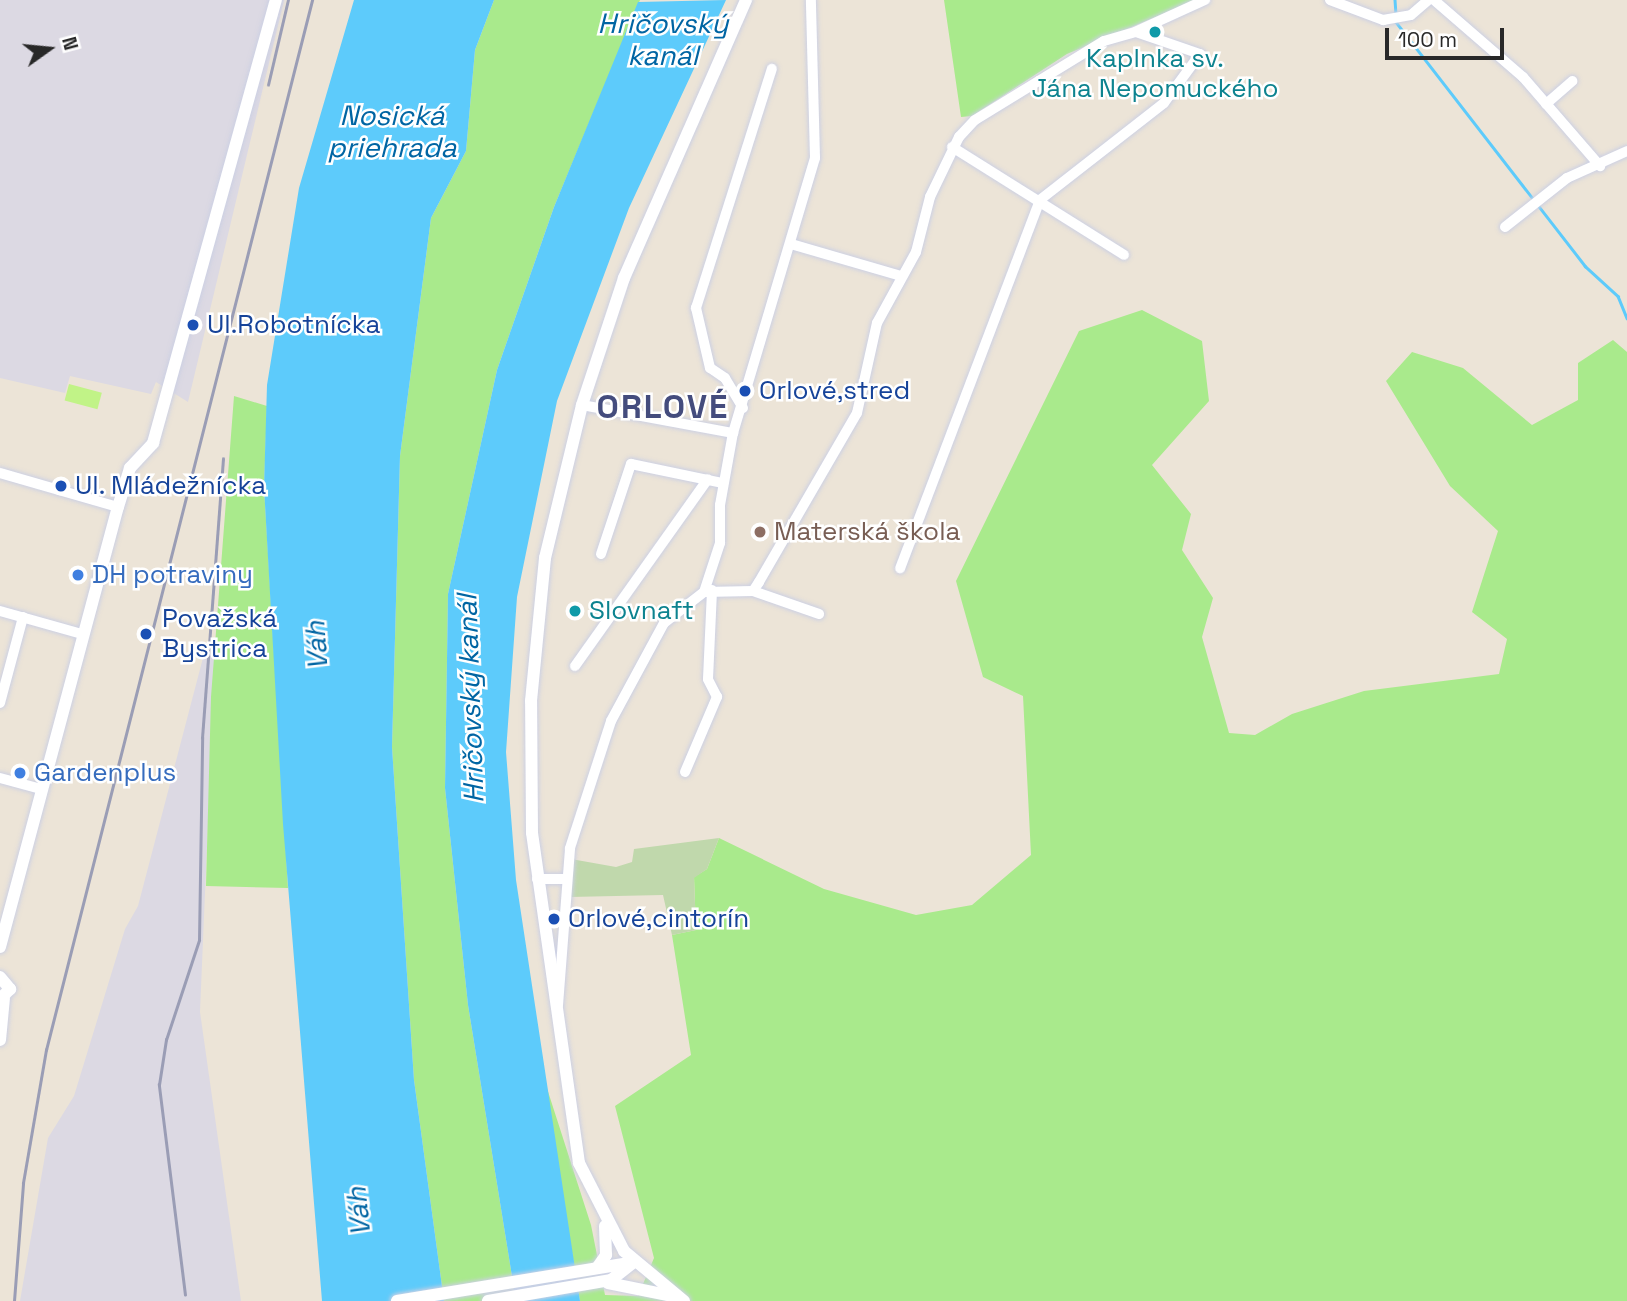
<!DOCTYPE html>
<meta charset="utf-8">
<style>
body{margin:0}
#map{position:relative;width:1627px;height:1301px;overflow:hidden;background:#ece4d7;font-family:"Space Grotesk",sans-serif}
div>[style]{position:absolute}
.industrial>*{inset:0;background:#dcd9e3}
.green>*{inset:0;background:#a9ea8c}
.cemetery>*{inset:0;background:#c0d8ac}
.pitch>*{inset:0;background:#c1f387;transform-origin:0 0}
.water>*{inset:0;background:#5dcbfb}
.stream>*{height:2.5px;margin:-1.25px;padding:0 1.25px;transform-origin:1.25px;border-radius:1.25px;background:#5dcbfb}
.roads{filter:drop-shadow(0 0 2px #ccd0e3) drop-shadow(0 0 2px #ccd0e3)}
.street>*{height:10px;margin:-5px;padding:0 5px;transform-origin:5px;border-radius:5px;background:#fff}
.secondary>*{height:12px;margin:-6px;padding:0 6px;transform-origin:6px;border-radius:6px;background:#fff}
.rail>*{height:2.5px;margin:-1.25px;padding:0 1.25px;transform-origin:1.25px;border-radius:1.25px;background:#9a9db5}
.dots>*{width:19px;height:19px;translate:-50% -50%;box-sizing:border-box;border:4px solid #fff;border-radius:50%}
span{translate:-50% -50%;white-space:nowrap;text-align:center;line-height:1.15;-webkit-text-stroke:5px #fff;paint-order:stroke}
.culture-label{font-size:26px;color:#0d838f}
.left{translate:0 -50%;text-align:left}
.transit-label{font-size:26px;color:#164399}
.education-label{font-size:26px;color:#785e54}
.shop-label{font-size:26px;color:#366cbe}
.water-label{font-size:28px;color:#0065a3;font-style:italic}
.district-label{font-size:33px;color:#444c7d;font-weight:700;letter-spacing:2px}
.north{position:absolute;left:14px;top:14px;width:70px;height:70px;-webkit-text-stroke:5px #fff;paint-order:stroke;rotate:75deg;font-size:19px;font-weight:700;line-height:28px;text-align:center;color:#282828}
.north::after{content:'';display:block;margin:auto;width:24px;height:32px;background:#282828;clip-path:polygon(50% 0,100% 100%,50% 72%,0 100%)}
.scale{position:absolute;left:1385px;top:28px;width:119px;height:32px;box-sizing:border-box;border:4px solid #282828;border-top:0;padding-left:9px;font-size:21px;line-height:24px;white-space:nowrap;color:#282828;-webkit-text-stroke:5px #fff;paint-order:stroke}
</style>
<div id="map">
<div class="industrial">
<i style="clip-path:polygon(0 0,284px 0,188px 402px,156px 382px,151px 394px,70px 376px,65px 393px,0 378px)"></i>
<i style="clip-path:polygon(204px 654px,215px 655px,200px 1012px,241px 1301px,20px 1301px,48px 1138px,74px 1096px,125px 929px,138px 906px)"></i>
</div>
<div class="green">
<i style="clip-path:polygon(494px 0,640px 0,554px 207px,497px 370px,448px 594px,445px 788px,468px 1005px,516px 1301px,444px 1301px,414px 1080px,392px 747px,400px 456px,431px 218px,466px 151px,475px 50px)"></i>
<i style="clip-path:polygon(944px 0,1196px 0,1067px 54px,972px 116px,961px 117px)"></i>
<i style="clip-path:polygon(1142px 310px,1202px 341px,1209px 401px,1152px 465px,1191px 514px,1182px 550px,1213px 598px,1202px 637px,1229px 733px,1255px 735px,1292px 714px,1364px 691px,1499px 674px,1507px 639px,1472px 612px,1498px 531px,1450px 486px,1386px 381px,1412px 352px,1463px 368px,1532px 425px,1578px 400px,1578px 363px,1613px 340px,1627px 352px,1627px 1301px,580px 1301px,543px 1076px,591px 1225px,605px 1295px,638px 1296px,654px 1258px,615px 1106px,691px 1055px,672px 935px,696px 930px,694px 877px,707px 869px,719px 838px,824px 889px,916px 915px,972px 905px,1031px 855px,1023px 696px,983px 677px,956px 581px,1079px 331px)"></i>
<i style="clip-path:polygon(234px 396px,267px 406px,264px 487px,288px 888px,206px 886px,211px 697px)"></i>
</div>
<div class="cemetery">
<i style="clip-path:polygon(719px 838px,707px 869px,694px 878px,696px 930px,672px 935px,663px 895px,569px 897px,571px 859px,616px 867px,632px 862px,634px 849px)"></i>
</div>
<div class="pitch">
<i style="left:69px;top:384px;width:34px;height:17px;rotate:15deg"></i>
</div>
<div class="water">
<i style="clip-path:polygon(354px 0,494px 0,475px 50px,466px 151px,431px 218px,400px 456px,392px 747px,414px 1080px,444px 1301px,322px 1301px,283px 824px,264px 487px,267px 385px,299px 188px)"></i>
<i style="clip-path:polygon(726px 0,629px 208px,557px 401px,517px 597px,506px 752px,516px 880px,580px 1301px,516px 1301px,468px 1005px,445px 788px,448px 594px,497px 370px,554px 207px,638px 2px)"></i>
</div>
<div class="stream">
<i style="left:1395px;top:0;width:15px;rotate:86deg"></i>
<i style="left:1396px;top:22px;width:309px;rotate:52.2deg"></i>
<i style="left:1585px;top:266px;width:45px;rotate:42.3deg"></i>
<i style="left:1618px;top:296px;width:24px;rotate:68deg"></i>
</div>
<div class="roads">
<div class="street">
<i style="left:1330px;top:0;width:57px;rotate:20.7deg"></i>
<i style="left:1383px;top:20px;width:28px;rotate:-10deg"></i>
<i style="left:1411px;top:15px;width:23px;rotate:-41deg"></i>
<i style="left:1434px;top:0;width:118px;rotate:40.9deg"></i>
<i style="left:1523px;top:77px;width:118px;rotate:49.1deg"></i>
<i style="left:1137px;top:31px;width:75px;rotate:-24.5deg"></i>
<i style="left:1546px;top:104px;width:35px;rotate:-41deg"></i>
<i style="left:952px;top:147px;width:203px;rotate:32.1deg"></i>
<i style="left:1505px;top:227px;width:79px;rotate:-38.3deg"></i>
<i style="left:1567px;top:178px;width:66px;rotate:-24.2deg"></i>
<i style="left:791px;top:244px;width:115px;rotate:16.2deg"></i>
<i style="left:582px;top:405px;width:154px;rotate:10.5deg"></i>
<i style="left:743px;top:408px;width:35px;rotate:-121deg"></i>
<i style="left:725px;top:378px;width:18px;rotate:-146deg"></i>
<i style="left:710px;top:368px;width:62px;rotate:-103.1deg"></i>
<i style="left:696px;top:308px;width:251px;rotate:-72.4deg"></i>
<i style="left:0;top:473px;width:123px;rotate:16.1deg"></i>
<i style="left:601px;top:554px;width:95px;rotate:-71.6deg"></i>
<i style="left:631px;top:464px;width:94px;rotate:11.7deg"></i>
<i style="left:753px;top:591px;width:70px;rotate:19.2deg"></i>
<i style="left:704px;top:592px;width:52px;rotate:-71.9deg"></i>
<i style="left:720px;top:543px;width:38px;rotate:-90deg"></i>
<i style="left:720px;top:505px;width:73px;rotate:-79.8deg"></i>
<i style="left:733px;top:433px;width:287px;rotate:-73.4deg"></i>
<i style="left:815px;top:158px;width:158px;rotate:-91.5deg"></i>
<i style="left:0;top:611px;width:85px;rotate:15.7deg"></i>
<i style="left:575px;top:666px;width:229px;rotate:-54.6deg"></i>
<i style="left:0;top:703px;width:89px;rotate:-75deg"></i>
<i style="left:685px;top:772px;width:82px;rotate:-66.9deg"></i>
<i style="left:717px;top:697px;width:20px;rotate:-117deg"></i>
<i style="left:708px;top:679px;width:89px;rotate:-87.4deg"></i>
<i style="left:0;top:778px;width:42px;rotate:15deg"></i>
<i style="left:537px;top:879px;width:29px"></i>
<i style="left:558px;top:1005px;width:157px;rotate:-85.6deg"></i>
<i style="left:570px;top:848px;width:133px;rotate:-72.1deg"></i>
<i style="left:611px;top:721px;width:111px;rotate:-61.6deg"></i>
<i style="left:664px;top:623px;width:51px;rotate:-37.8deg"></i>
<i style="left:704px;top:592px;width:49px;rotate:-1.2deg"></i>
<i style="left:753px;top:591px;width:11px;rotate:-56deg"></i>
<i style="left:759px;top:582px;width:195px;rotate:-59.9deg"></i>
<i style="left:857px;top:413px;width:92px;rotate:-77.5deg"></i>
<i style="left:877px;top:323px;width:81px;rotate:-61.2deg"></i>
<i style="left:916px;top:252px;width:57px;rotate:-75.7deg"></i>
<i style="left:930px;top:197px;width:67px;rotate:-64.2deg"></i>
<i style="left:959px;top:137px;width:23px;rotate:-47deg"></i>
<i style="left:975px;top:120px;width:151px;rotate:-31.5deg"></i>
<i style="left:1104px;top:41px;width:33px;rotate:-16deg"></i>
<i style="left:1136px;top:32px;width:68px;rotate:19deg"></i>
<i style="left:1200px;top:54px;width:61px;rotate:126.3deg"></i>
<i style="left:1164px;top:103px;width:157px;rotate:142deg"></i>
<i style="left:1040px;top:200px;width:394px;rotate:110.8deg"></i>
</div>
<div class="secondary">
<i style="left:0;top:947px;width:456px;rotate:-75deg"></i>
<i style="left:118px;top:507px;width:41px;rotate:-72.9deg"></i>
<i style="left:130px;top:468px;width:34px;rotate:-47deg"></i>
<i style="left:153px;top:443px;width:460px;rotate:-74.5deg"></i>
<i style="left:0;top:977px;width:16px;rotate:50deg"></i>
<i style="left:10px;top:989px;width:14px;rotate:135deg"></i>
<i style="left:0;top:1040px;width:42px;rotate:-84.6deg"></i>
<i style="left:597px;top:1268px;width:16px;rotate:-55deg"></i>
<i style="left:606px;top:1255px;width:29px;rotate:-92deg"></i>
<i style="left:608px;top:1283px;width:65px;rotate:11.5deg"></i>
<i style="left:397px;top:1301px;width:240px;rotate:-9.3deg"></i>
<i style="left:488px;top:1301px;width:125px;rotate:-9.7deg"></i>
<i style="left:611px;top:1280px;width:29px;rotate:-38deg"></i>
<i style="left:684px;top:1301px;width:78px;rotate:-140.2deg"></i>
<i style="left:624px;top:1251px;width:99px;rotate:-117.1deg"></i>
<i style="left:579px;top:1163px;width:333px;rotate:-98.1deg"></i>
<i style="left:532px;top:833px;width:132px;rotate:-90.4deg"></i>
<i style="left:531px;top:701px;width:144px;rotate:-84.4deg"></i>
<i style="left:545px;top:558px;width:157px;rotate:-76.4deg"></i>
<i style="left:582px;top:405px;width:134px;rotate:-71.7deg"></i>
<i style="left:624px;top:278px;width:304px;rotate:-66.3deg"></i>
</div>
</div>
<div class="rail">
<i style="left:268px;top:85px;width:87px;rotate:-76.8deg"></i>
<i style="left:185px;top:1295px;width:212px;rotate:-97.1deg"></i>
<i style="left:159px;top:1085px;width:46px;rotate:-81.2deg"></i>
<i style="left:166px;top:1040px;width:105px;rotate:-71.7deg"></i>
<i style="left:199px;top:940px;width:202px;rotate:-89.1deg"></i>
<i style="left:202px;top:738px;width:280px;rotate:-85.7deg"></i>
<i style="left:14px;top:1301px;width:118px;rotate:-85.6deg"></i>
<i style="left:23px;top:1183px;width:135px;rotate:-80.2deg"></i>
<i style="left:46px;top:1050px;width:1083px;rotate:-75.78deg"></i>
</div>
<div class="dots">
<i style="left:1155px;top:32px;background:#0f9aa8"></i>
<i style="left:193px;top:325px;background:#1a4fb4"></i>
<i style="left:745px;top:391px;background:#1a4fb4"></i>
<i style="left:61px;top:486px;background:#1a4fb4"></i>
<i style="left:760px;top:532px;background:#8d6e63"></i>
<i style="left:78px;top:575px;background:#3f7fe0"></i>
<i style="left:575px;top:611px;background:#0f9aa8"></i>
<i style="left:146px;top:634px;background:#1a4fb4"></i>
<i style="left:20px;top:773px;background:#3f7fe0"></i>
<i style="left:554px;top:919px;background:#1a4fb4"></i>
</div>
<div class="culture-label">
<span style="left:1155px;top:74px">Kaplnka sv.<br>Jána Nepomuckého</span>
<span class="left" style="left:589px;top:611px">Slovnaft</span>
</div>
<div class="transit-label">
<span class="left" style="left:207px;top:325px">Ul.Robotnícka</span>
<span class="left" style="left:759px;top:391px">Orlové,stred</span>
<span class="left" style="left:75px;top:486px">Ul. Mládežnícka</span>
<span class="left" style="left:162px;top:634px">Považská<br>Bystrica</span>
<span class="left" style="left:568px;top:919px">Orlové,cintorín</span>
</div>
<div class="education-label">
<span class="left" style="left:774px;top:532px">Materská škola</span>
</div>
<div class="shop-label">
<span class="left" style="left:92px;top:575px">DH potraviny</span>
<span class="left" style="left:34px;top:773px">Gardenplus</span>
</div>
<div class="water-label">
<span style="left:663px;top:39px">Hričovský<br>kanál</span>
<span style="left:392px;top:131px">Nosická<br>priehrada</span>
<span style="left:316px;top:646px;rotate:-94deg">Váh</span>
<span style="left:470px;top:699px;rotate:-92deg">Hričovský kanál</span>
<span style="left:358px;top:1212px;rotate:-96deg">Váh</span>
</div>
<div class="district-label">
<span style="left:663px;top:408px">ORLOVÉ</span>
</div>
<div class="north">N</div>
<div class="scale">100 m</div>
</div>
